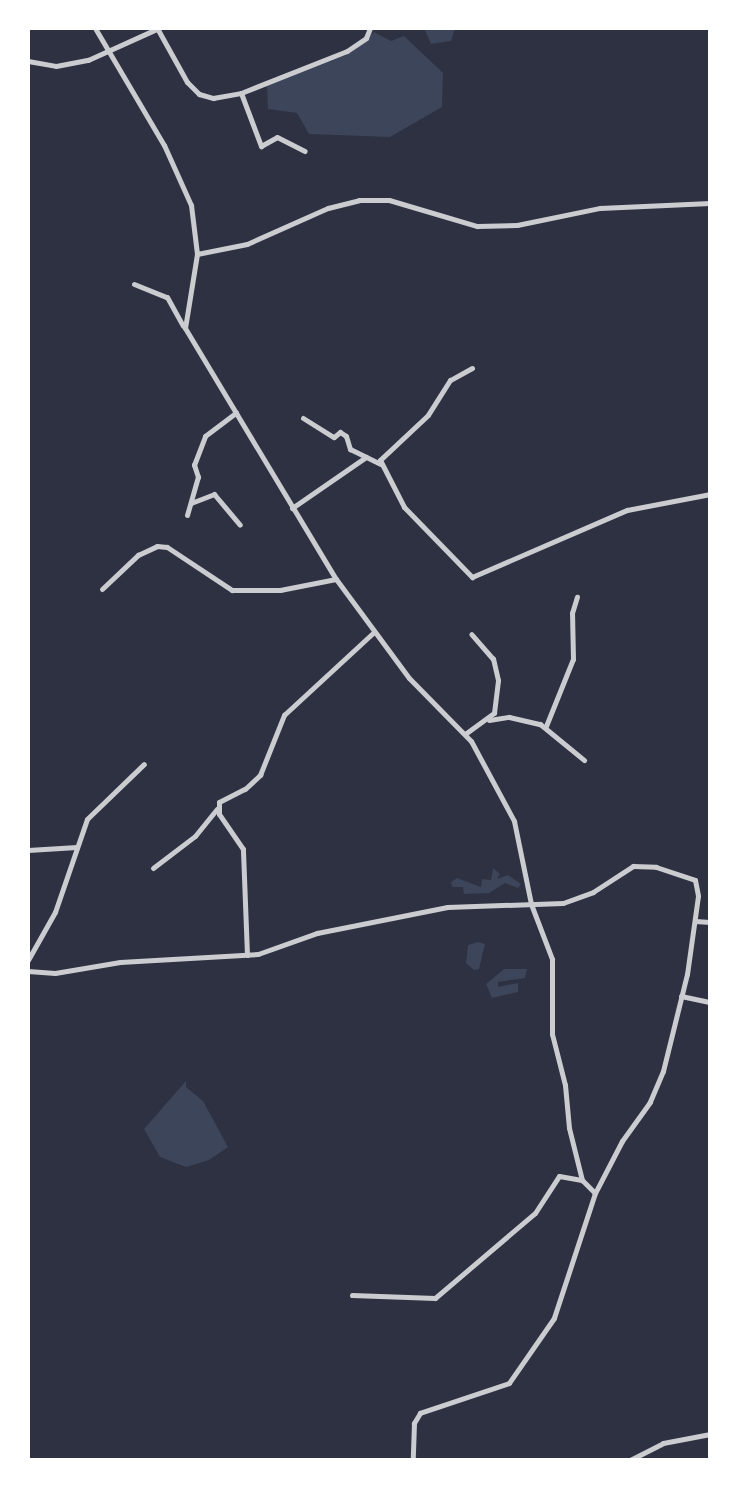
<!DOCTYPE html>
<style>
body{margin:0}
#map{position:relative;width:738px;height:1488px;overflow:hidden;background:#2d3142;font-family:Mulish,sans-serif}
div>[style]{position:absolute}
.green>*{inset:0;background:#3c4559}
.minor>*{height:5px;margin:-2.5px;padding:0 2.5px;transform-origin:2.5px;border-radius:2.5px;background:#caccd0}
span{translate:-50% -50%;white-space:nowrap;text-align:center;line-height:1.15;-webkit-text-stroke:7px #fff;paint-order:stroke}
.frame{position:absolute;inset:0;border:30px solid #fff;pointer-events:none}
</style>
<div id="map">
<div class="green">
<i style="clip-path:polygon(424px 28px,455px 28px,451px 41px,431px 44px)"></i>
<i style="clip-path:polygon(374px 32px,391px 41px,404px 36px,443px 73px,442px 107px,390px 137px,309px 134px,297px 113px,268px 109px,267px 86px,349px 54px)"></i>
<i style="clip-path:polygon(493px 868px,500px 874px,497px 879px,508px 875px,521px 884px,518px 888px,505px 883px,489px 893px,464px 894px,463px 887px,452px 887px,451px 882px,457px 878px,481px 887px,482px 879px,491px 880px)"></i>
<i style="clip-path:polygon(478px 942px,485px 944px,479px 969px,474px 970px,466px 963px,468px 945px)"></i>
<i style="clip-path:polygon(504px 969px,527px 969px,525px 978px,498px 982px,498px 987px,518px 983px,518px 992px,492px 998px,486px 984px)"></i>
<i style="clip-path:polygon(186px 1081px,186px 1087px,203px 1101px,228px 1147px,209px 1160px,186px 1167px,160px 1157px,144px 1129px)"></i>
</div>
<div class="minor">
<i style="left:95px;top:28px;width:136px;rotate:59.5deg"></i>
<i style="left:164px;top:145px;width:66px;rotate:65.8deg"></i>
<i style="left:191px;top:205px;width:49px;rotate:83deg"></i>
<i style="left:197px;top:254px;width:75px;rotate:99.2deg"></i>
<i style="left:185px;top:328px;width:293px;rotate:59deg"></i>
<i style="left:336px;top:579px;width:123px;rotate:53.6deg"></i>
<i style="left:409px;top:678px;width:88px;rotate:45.5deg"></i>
<i style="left:471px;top:741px;width:91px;rotate:61.7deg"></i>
<i style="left:514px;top:821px;width:85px;rotate:78.4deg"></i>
<i style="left:531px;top:904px;width:59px;rotate:69.1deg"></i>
<i style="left:552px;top:959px;width:75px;rotate:90deg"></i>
<i style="left:552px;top:1034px;width:53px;rotate:75.7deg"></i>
<i style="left:565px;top:1085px;width:43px;rotate:84.7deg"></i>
<i style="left:569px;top:1128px;width:54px;rotate:76deg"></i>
<i style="left:582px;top:1180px;width:18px;rotate:45deg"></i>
<i style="left:157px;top:28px;width:62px;rotate:60.9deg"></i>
<i style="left:187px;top:82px;width:17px;rotate:45deg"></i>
<i style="left:199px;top:94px;width:15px;rotate:16deg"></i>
<i style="left:213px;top:98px;width:28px;rotate:-10deg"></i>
<i style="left:241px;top:93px;width:114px;rotate:-21.6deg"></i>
<i style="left:347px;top:51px;width:23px;rotate:-34deg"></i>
<i style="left:366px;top:38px;width:11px;rotate:-68deg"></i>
<i style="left:28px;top:61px;width:28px;rotate:10deg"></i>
<i style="left:56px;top:66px;width:33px;rotate:-11deg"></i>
<i style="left:88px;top:60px;width:78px;rotate:-24.3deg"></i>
<i style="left:241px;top:93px;width:57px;rotate:69.3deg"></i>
<i style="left:261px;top:146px;width:18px;rotate:-29deg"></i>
<i style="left:277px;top:137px;width:31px;rotate:27deg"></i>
<i style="left:197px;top:254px;width:51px;rotate:-11.3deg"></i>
<i style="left:247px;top:244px;width:89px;rotate:-24deg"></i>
<i style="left:328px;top:208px;width:32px;rotate:-14deg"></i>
<i style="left:359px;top:200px;width:30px"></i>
<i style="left:389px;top:200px;width:92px;rotate:16.5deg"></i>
<i style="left:477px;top:226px;width:40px;rotate:-1.4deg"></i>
<i style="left:517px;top:225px;width:85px;rotate:-11.6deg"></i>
<i style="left:600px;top:208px;width:110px;rotate:-2.6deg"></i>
<i style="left:134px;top:284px;width:35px;rotate:22deg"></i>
<i style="left:167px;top:297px;width:33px;rotate:61deg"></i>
<i style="left:472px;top:368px;width:25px;rotate:151deg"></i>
<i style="left:450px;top:380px;width:41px;rotate:122.2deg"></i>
<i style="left:428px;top:415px;width:66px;rotate:136.8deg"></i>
<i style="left:380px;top:460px;width:53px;rotate:62.9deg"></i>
<i style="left:404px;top:507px;width:98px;rotate:45.8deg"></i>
<i style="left:472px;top:577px;width:169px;rotate:-23.4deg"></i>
<i style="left:627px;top:510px;width:85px;rotate:-10.9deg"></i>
<i style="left:303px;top:418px;width:36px;rotate:32deg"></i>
<i style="left:334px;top:437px;width:8px;rotate:-40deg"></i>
<i style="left:340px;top:432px;width:7px;rotate:34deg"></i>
<i style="left:346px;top:436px;width:14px;rotate:73deg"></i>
<i style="left:350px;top:449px;width:34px;rotate:26deg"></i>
<i style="left:191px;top:503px;width:25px;rotate:-21deg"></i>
<i style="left:214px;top:494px;width:40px;rotate:50deg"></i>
<i style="left:292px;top:508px;width:90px;rotate:-34.6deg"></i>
<i style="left:187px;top:515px;width:40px;rotate:-74deg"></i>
<i style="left:198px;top:477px;width:13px;rotate:-108deg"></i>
<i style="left:194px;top:465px;width:31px;rotate:-69deg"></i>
<i style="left:205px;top:436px;width:39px;rotate:-37deg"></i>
<i style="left:102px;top:589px;width:50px;rotate:-43.4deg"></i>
<i style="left:138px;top:555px;width:21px;rotate:-25deg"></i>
<i style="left:157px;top:546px;width:10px;rotate:6deg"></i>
<i style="left:167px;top:547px;width:78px;rotate:33.5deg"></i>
<i style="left:232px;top:590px;width:48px"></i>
<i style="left:280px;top:590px;width:57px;rotate:-11.1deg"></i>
<i style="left:489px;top:720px;width:20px;rotate:-9deg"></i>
<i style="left:509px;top:717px;width:32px;rotate:13deg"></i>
<i style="left:540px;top:724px;width:57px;rotate:39.3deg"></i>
<i style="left:546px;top:726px;width:72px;rotate:-68.1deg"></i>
<i style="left:573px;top:659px;width:46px;rotate:-91.2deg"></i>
<i style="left:572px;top:613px;width:17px;rotate:-73deg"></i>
<i style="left:465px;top:734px;width:36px;rotate:-36deg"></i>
<i style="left:494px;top:713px;width:33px;rotate:-83deg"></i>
<i style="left:498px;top:680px;width:22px;rotate:-103deg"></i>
<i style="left:493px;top:659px;width:33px;rotate:-131deg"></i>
<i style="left:28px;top:850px;width:49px;rotate:-3.5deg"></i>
<i style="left:153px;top:868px;width:53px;rotate:-37.3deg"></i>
<i style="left:195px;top:836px;width:35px;rotate:-51deg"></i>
<i style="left:695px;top:921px;width:15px;rotate:4deg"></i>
<i style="left:247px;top:955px;width:106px;rotate:-92.2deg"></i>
<i style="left:243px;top:849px;width:42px;rotate:-124.4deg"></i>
<i style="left:219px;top:814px;width:12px;rotate:-90deg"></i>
<i style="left:219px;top:802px;width:29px;rotate:-27deg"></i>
<i style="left:245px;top:789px;width:21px;rotate:-43deg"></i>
<i style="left:260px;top:775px;width:65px;rotate:-68.2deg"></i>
<i style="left:284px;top:715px;width:122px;rotate:-42.7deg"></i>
<i style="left:28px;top:960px;width:55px;rotate:-60.6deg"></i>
<i style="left:55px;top:912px;width:98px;rotate:-71deg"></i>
<i style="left:87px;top:819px;width:79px;rotate:-44deg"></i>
<i style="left:28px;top:971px;width:27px;rotate:4deg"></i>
<i style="left:55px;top:973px;width:66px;rotate:-9.6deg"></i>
<i style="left:120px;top:962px;width:138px;rotate:-3.3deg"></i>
<i style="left:258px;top:954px;width:63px;rotate:-19.6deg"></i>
<i style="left:317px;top:933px;width:133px;rotate:-11.3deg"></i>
<i style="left:447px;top:907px;width:116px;rotate:-2deg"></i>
<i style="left:563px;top:903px;width:32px;rotate:-20deg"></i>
<i style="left:593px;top:892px;width:48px;rotate:-33deg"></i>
<i style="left:633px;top:866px;width:23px;rotate:2deg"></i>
<i style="left:656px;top:867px;width:41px;rotate:18.4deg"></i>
<i style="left:695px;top:880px;width:16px;rotate:79deg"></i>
<i style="left:698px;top:896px;width:79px;rotate:98deg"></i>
<i style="left:687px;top:974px;width:100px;rotate:103.9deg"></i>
<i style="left:663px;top:1071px;width:34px;rotate:113deg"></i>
<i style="left:650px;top:1102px;width:48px;rotate:125.7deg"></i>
<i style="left:622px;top:1141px;width:59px;rotate:117.4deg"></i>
<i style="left:595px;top:1193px;width:132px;rotate:108.2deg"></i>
<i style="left:554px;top:1318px;width:79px;rotate:124.7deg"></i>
<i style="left:509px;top:1383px;width:94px;rotate:161.4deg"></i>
<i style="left:420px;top:1413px;width:12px;rotate:121deg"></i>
<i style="left:414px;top:1423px;width:37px;rotate:92deg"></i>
<i style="left:681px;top:996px;width:30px;rotate:12deg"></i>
<i style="left:352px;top:1295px;width:83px;rotate:2.1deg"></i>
<i style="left:435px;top:1298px;width:131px;rotate:-40.4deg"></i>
<i style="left:535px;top:1213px;width:44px;rotate:-57deg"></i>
<i style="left:559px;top:1176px;width:23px;rotate:10deg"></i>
<i style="left:630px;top:1460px;width:37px;rotate:-27deg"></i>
<i style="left:663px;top:1443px;width:48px;rotate:-10.8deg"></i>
</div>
<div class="frame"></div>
</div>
